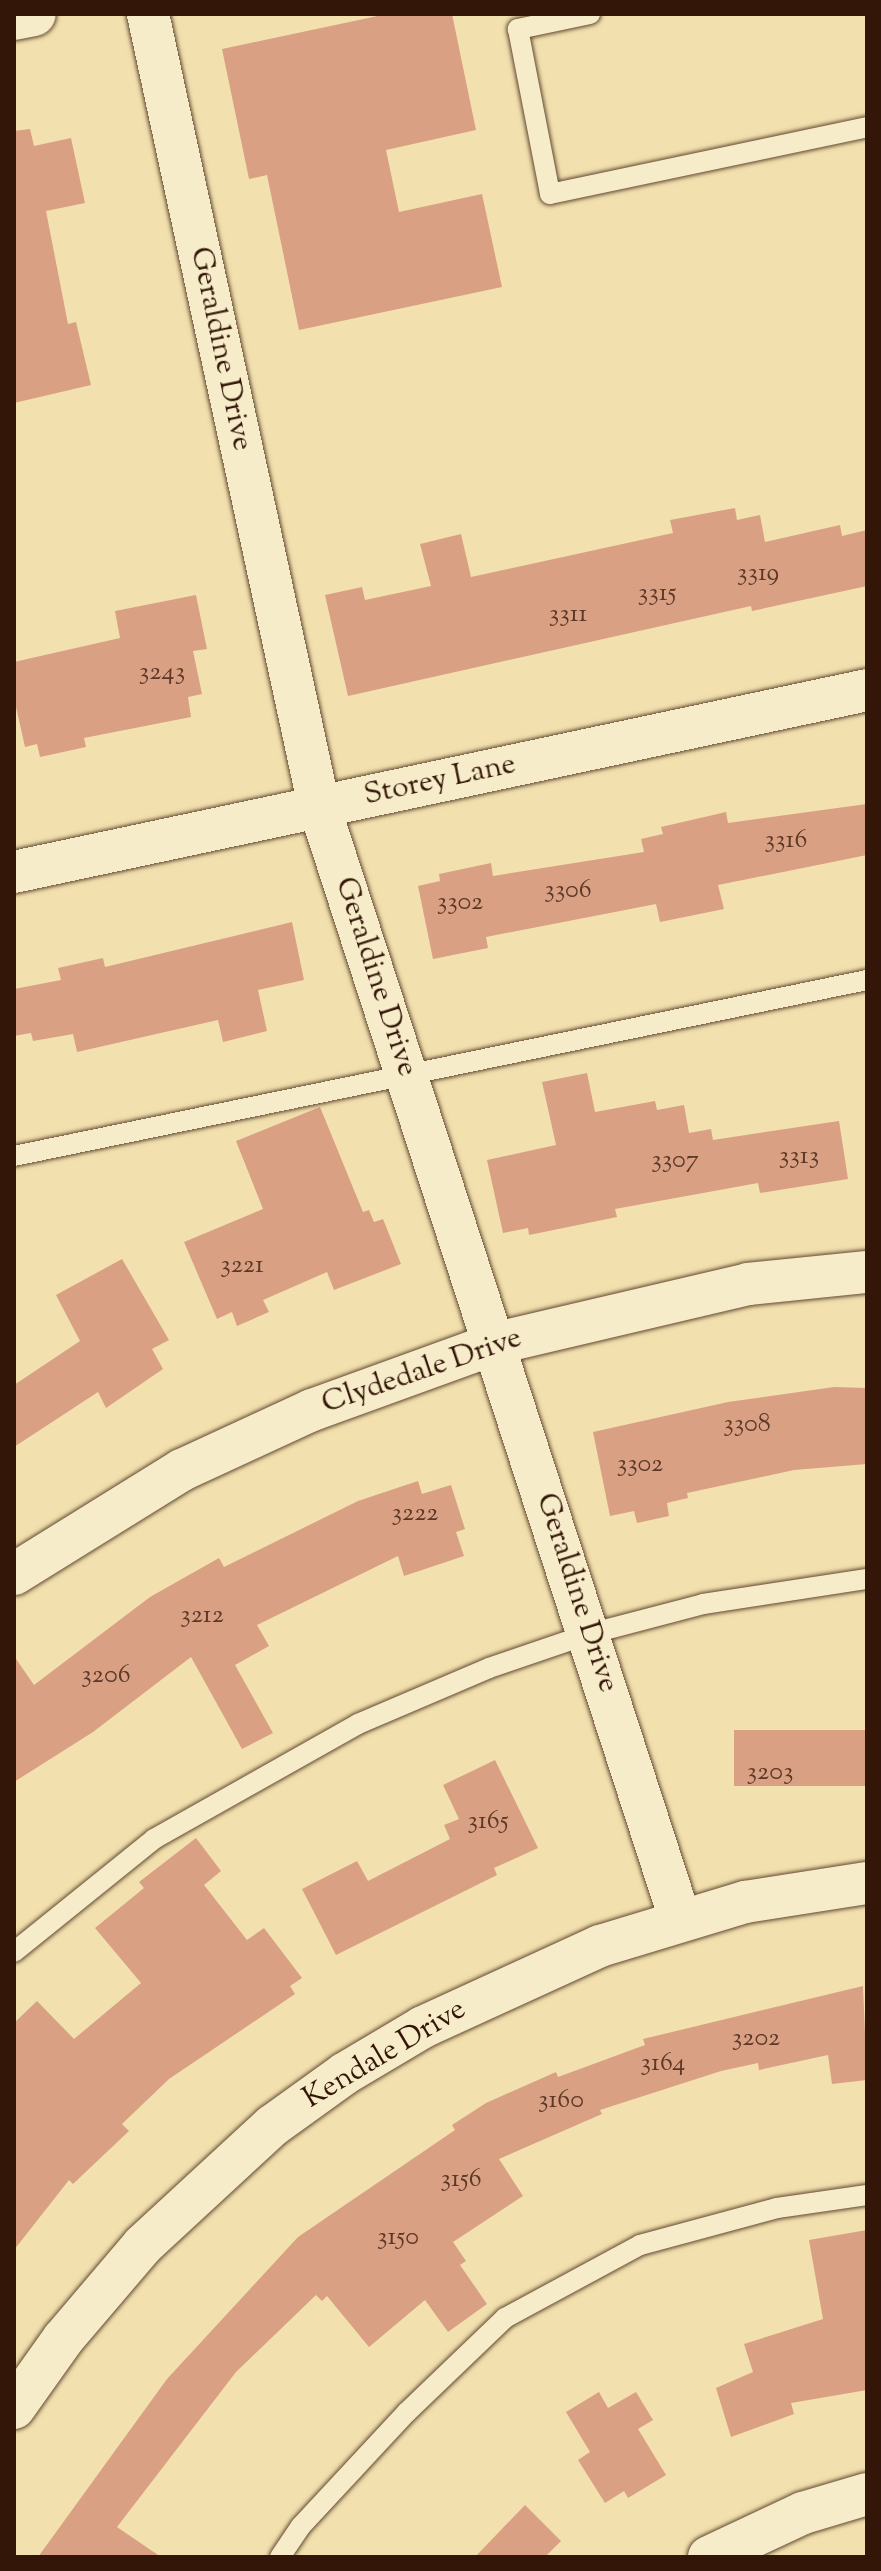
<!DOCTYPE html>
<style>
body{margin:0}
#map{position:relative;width:881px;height:2571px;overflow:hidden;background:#f2e1ae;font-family:"Sorts Mill Goudy",serif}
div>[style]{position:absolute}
.building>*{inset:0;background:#d9a084;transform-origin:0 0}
.roads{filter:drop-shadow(0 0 2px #634932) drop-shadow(0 0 2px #634932)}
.lane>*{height:20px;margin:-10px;padding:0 10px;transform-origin:10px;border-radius:10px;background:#f7ecca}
.street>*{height:42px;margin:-21px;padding:0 21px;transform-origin:21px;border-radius:21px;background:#f7ecca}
.secondary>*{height:44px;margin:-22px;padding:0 22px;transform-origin:22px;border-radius:22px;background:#f7ecca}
span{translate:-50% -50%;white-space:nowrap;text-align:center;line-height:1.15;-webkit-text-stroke:6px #f7ecca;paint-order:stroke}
.number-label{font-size:26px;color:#5c3827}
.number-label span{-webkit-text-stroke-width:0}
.street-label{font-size:30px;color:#331608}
.frame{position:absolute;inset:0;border:16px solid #331608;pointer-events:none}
</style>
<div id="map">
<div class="building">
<i style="clip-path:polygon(387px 14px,452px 14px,476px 130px,386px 150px,399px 212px,482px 194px,502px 287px,299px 330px,267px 175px,249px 179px,222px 49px)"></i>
<i style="clip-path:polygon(30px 129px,34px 146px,71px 138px,85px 203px,46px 211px,68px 324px,76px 322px,91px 385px,14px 403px,14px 131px)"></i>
<i style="clip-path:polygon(735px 508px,737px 520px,760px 515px,765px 542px,840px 525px,842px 536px,867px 530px,867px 586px,752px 611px,751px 606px,348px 696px,325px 595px,362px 587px,365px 600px,431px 586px,420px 544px,461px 534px,471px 577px,673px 533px,670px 520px)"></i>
<i style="clip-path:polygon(196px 595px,207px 649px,193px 651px,202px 694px,188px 697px,191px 717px,84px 738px,86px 747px,40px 757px,37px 744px,25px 747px,14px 698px,14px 662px,120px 638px,115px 611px)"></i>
<i style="clip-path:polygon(867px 804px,867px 855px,718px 885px,724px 909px,660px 922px,656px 904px,486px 937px,488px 948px,433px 959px,418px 886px,440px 881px,439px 874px,491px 863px,493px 876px,644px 852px,641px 839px,663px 834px,661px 827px,726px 812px,728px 823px)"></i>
<i style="clip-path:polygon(292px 922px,304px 980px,258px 990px,267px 1031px,223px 1042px,218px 1020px,77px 1052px,73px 1034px,33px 1041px,31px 1033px,14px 1036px,14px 989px,61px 980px,58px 968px,103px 958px,105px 967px)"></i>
<i style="clip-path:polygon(587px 1073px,595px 1112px,655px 1101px,657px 1110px,684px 1105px,689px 1133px,711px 1129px,713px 1140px,839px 1121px,848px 1179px,760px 1193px,758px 1183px,615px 1209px,617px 1217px,529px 1235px,528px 1228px,503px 1233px,487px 1160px,556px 1145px,542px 1082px)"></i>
<i style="clip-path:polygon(320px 1107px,363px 1212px,369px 1210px,374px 1222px,383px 1219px,401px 1264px,334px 1290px,327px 1272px,263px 1300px,269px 1312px,237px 1326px,232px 1312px,217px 1319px,184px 1242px,263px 1209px,236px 1141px)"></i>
<i style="clip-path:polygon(122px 1259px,169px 1340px,152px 1349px,163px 1369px,106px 1408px,98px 1392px,14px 1447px,14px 1385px,80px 1341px,56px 1295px)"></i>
<i style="clip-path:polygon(834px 1387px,867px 1388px,867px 1464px,794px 1470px,687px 1493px,688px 1498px,667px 1503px,669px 1516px,637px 1523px,634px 1511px,610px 1516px,593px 1432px,728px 1402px)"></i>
<i style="clip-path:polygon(418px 1481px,422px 1494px,451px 1485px,465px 1529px,456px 1532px,464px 1556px,404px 1576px,398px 1556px,257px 1625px,269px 1646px,235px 1665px,273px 1733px,242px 1749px,191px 1657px,93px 1732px,14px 1782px,14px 1656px,34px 1685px,150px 1597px,219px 1558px,224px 1567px,358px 1501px)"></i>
<i style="left:867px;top:1730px;width:56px;height:133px;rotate:90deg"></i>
<i style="clip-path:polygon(495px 1760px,538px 1848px,494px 1868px,497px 1875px,336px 1955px,302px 1889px,357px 1861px,368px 1881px,450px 1839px,444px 1825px,459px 1819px,443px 1785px)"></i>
<i style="clip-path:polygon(196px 1838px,221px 1871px,204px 1885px,247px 1940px,264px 1928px,302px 1978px,290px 1986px,295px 1994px,169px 2079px,122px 2124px,129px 2131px,73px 2184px,69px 2180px,14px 2250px,14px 2023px,37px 2001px,74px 2039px,141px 1983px,95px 1928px,144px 1888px,139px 1882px)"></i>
<i style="clip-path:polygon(863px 1986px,867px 2080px,832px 2084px,828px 2055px,759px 2070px,758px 2063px,721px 2071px,600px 2110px,602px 2114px,499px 2159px,523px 2196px,453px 2242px,466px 2261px,460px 2265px,487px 2304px,448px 2332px,425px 2300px,369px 2347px,327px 2296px,322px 2301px,316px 2295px,236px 2372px,117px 2527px,161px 2557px,38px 2557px,167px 2379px,298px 2237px,455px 2130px,452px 2125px,486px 2103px,556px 2072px,558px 2077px,645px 2045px,643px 2039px)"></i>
<i style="clip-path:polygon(867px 2230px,867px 2390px,791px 2403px,794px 2414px,731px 2437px,716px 2388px,753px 2372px,744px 2344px,823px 2319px,809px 2240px)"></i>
<i style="clip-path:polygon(599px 2392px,608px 2408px,636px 2392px,653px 2420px,638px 2429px,666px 2475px,628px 2498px,624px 2491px,605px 2503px,578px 2460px,590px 2452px,566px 2412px)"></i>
<i style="clip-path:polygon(525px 2505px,561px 2541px,545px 2557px,475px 2557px)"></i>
</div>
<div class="roads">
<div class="lane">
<i style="left:590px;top:14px;width:74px;rotate:168.2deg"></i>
<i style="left:518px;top:29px;width:168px;rotate:79deg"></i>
<i style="left:550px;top:194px;width:324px;rotate:-11.9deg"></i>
<i style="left:14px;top:1156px;width:871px;rotate:-11.66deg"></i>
<i style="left:14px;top:1952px;width:180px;rotate:-38.9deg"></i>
<i style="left:154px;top:1839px;width:234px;rotate:-29.4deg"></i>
<i style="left:358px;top:1724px;width:142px;rotate:-23.1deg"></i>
<i style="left:489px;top:1668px;width:106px;rotate:-18.8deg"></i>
<i style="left:589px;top:1634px;width:118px;rotate:-14.7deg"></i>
<i style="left:703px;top:1604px;width:166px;rotate:-8.7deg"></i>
<i style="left:280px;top:2557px;width:37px;rotate:-56deg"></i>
<i style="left:301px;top:2526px;width:156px;rotate:-47.1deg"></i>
<i style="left:407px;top:2412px;width:136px;rotate:-43.8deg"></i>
<i style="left:505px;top:2318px;width:153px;rotate:-28.4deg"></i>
<i style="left:640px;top:2245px;width:142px;rotate:-15.1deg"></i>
<i style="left:777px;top:2208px;width:91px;rotate:-8.2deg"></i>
</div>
<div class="street">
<i style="left:148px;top:14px;width:810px;rotate:77.82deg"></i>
<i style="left:319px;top:806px;width:1170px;rotate:72.03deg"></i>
<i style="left:14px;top:872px;width:872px;rotate:-12.04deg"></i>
<i style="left:14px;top:1574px;width:198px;rotate:-31.8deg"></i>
<i style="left:182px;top:1470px;width:143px;rotate:-24.8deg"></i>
<i style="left:312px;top:1410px;width:197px;rotate:-19.9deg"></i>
<i style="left:497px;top:1343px;width:258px;rotate:-13.2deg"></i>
<i style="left:748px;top:1284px;width:120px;rotate:-5.8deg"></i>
<i style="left:14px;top:2408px;width:85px;rotate:-54.6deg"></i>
<i style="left:63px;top:2339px;width:123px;rotate:-49.6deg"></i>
<i style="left:143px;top:2245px;width:176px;rotate:-42.7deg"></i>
<i style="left:272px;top:2126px;width:89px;rotate:-35.8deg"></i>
<i style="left:344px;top:2074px;width:92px;rotate:-30.7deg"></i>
<i style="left:423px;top:2027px;width:195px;rotate:-24.6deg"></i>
<i style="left:600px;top:1946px;width:152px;rotate:-16.9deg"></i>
<i style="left:745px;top:1902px;width:123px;rotate:-8.9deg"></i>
<i style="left:709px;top:2557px;width:104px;rotate:-25.1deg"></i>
<i style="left:803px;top:2513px;width:67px;rotate:-16.5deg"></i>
</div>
<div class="secondary">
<i style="left:14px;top:18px;width:20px;rotate:-11deg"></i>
</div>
</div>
<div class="number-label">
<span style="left:758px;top:574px">3319</span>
<span style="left:657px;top:594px">3315</span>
<span style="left:568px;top:615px">3311</span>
<span style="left:162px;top:673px">3243</span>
<span style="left:786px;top:841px">3316</span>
<span style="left:568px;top:891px">3306</span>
<span style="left:460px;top:903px">3302</span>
<span style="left:799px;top:1157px">3313</span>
<span style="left:675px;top:1161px">3307</span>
<span style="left:242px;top:1266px">3221</span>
<span style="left:747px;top:1425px">3308</span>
<span style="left:640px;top:1465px">3302</span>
<span style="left:415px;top:1514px">3222</span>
<span style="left:202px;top:1616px">3212</span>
<span style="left:106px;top:1676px">3206</span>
<span style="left:770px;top:1773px">3203</span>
<span style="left:488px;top:1822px">3165</span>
<span style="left:756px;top:2039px">3202</span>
<span style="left:663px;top:2064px">3164</span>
<span style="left:561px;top:2101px">3160</span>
<span style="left:461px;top:2180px">3156</span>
<span style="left:398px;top:2238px">3150</span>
</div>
<div class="street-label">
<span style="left:220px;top:349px;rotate:78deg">Geraldine Drive</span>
<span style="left:440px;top:781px;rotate:-12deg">Storey Lane</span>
<span style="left:375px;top:977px;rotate:72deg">Geraldine Drive</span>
<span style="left:422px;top:1372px;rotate:-19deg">Clydedale Drive</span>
<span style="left:576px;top:1593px;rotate:72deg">Geraldine Drive</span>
<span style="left:385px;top:2055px;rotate:-31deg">Kendale Drive</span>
</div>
<div class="frame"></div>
</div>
